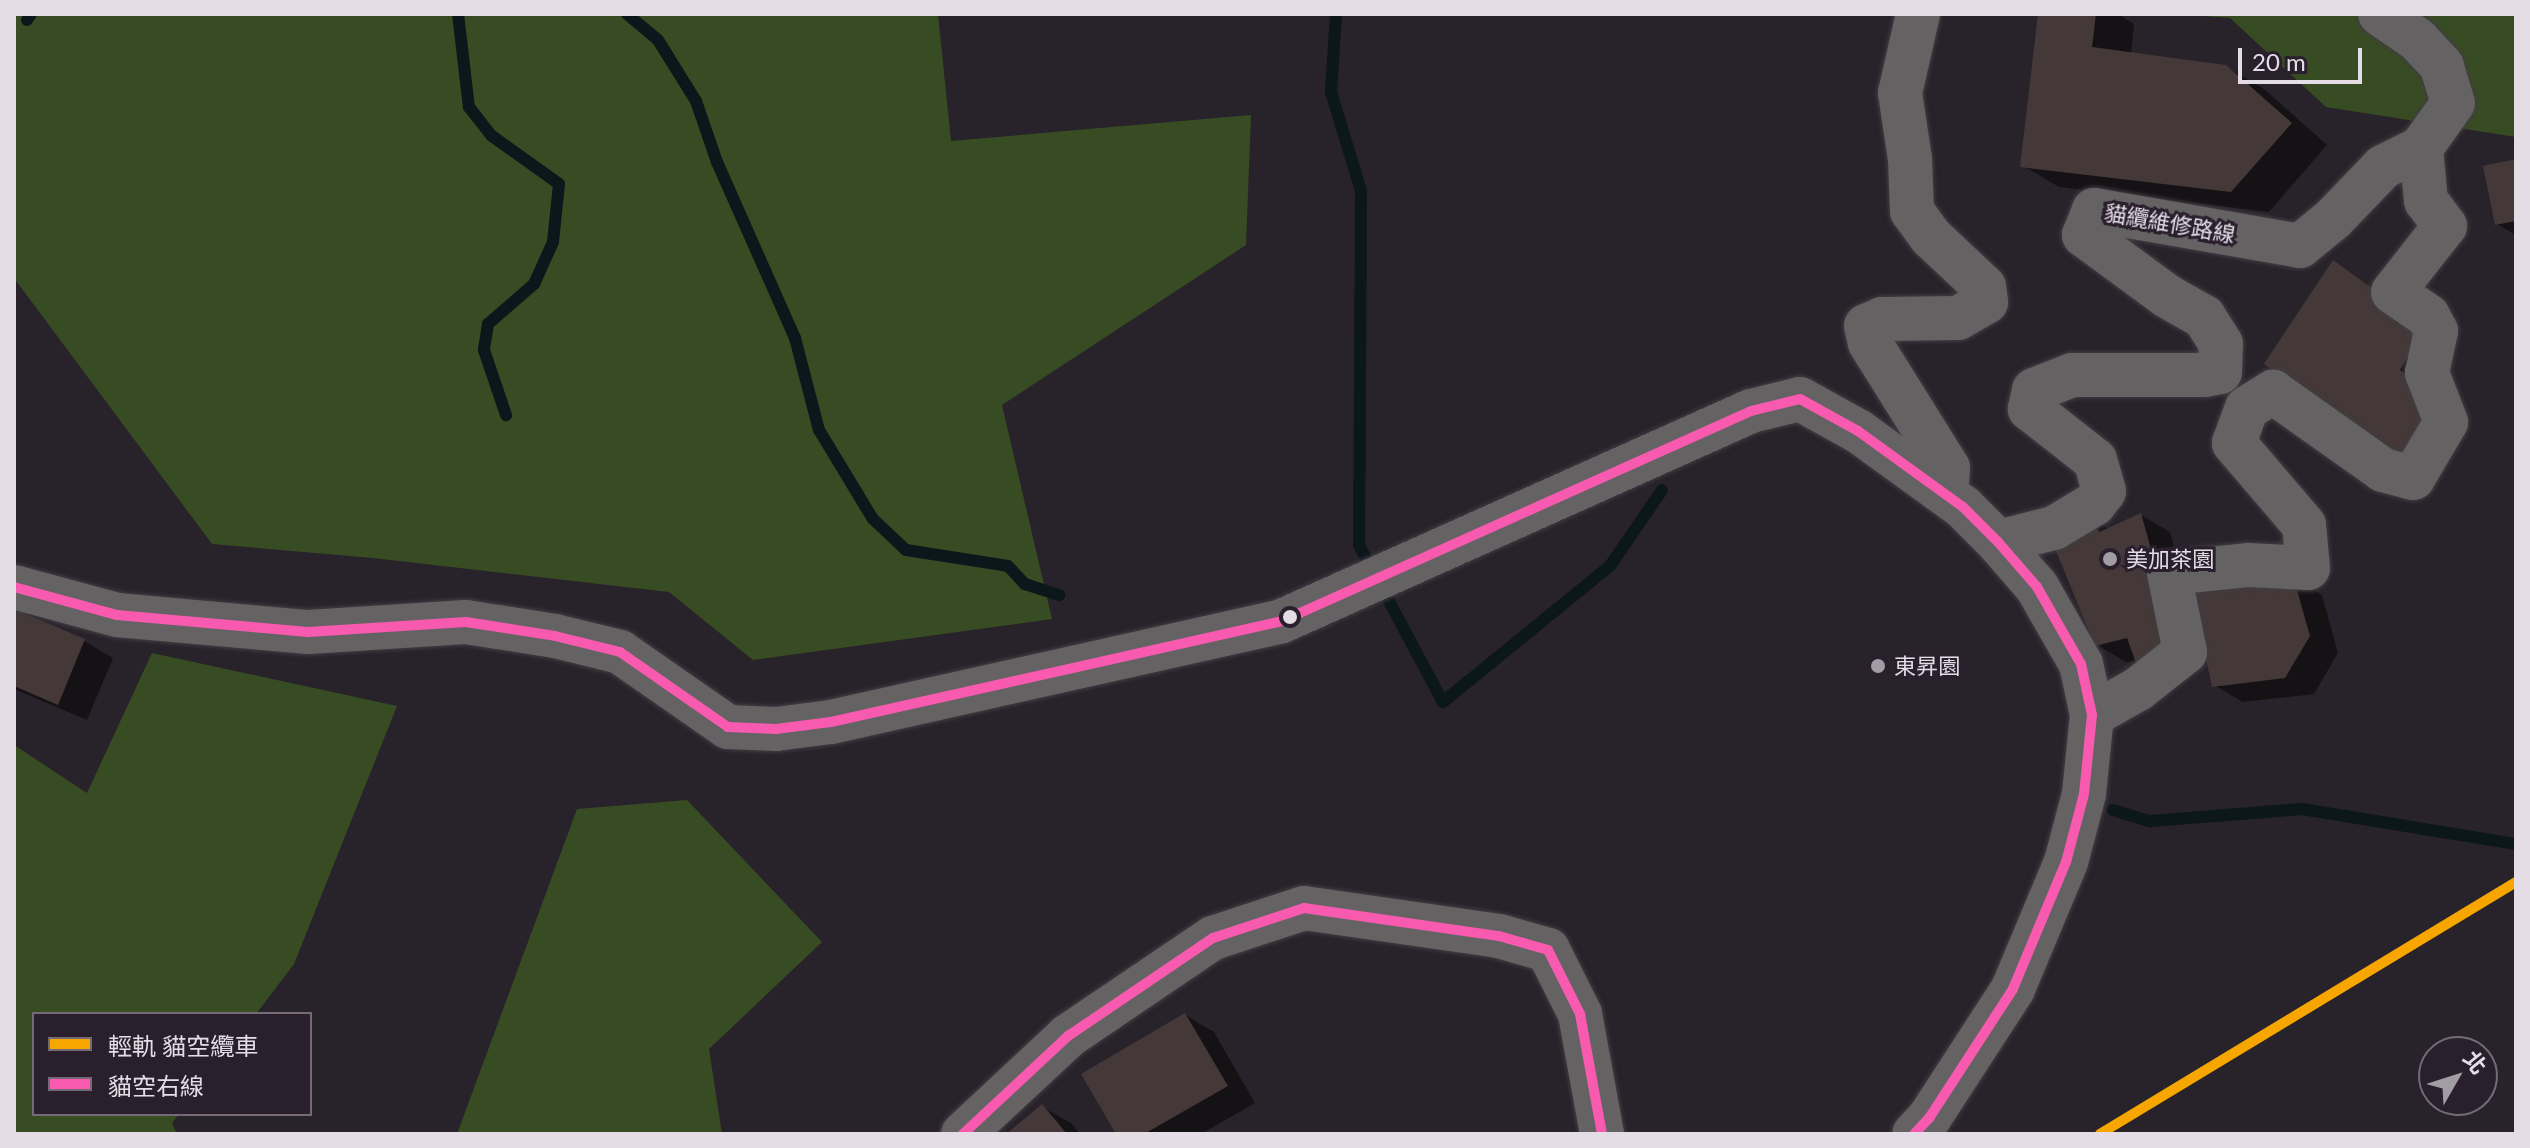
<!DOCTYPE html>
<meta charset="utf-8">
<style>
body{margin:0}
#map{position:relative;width:2530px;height:1148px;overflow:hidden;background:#28222a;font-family:Lato,"Noto Sans TC",sans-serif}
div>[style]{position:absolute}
.green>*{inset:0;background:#384c23}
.shadow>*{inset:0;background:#0007}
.stream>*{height:12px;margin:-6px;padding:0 6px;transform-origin:6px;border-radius:6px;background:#0b171a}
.building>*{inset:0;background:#443938}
.roads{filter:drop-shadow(0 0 2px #413d43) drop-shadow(0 0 2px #413d43)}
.minor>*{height:44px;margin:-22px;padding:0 22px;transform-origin:22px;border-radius:22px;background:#656263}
.bus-1>*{height:10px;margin:-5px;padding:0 5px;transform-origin:5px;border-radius:5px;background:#f75aaf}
.tram-1>*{height:10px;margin:-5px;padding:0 5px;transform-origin:5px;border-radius:5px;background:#f7a600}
.dots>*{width:22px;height:22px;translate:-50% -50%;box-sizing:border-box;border:4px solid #291f2d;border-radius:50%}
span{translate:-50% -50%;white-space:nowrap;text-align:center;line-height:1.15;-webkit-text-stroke:6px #291f2d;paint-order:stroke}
.street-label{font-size:22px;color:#e4dde6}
.poi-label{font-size:22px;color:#e4dde6}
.left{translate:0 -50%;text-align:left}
.frame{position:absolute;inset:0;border:16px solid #e4dde6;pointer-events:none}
.legend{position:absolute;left:32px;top:1012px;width:280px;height:104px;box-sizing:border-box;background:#291f2d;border:2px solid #746b77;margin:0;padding:10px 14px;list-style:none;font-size:24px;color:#e4dde6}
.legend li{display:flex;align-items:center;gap:16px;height:40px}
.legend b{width:40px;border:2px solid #746b77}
.north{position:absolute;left:2418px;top:1036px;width:80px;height:80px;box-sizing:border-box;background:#291f2d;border:2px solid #746b77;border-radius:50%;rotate:51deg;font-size:22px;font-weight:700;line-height:32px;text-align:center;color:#e4dde6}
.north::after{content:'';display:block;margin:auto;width:28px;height:36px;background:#a29ca4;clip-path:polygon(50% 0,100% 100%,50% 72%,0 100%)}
.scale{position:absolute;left:2238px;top:48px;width:124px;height:36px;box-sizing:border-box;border:4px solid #e4dde6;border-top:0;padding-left:10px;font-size:24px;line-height:28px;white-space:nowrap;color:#e4dde6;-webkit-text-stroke:6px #291f2d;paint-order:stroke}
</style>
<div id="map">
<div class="green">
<i style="clip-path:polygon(14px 14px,938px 14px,951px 141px,1251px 115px,1246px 245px,1002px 405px,1052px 619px,753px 660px,669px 592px,373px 558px,212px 544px,14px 278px)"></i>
<i style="clip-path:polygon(2176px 14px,2516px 14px,2516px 137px,2326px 107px,2230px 18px)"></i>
<i style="clip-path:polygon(152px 653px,397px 706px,294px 964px,256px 1014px,34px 1014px,34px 1114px,179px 1114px,172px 1123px,177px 1134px,14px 1134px,14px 745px,87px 793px)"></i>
<i style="clip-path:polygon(687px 800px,822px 942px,709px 1049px,722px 1134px,457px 1134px,577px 809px)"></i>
</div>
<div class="shadow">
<i style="clip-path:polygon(2040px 14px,2118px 14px,2134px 24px,2131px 54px,2226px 67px,2264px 89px,2327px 145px,2269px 212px,2059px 187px,2022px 165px)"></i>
<i style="clip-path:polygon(2516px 161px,2516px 235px,2497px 224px)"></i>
<i style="clip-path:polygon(2333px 263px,2453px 345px,2431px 473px)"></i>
<i style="clip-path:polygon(2141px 515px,2170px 532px,2204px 657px,2126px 662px,2097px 645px,2093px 519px,2110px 530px)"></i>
<i style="clip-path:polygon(2292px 578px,2322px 595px,2338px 653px,2314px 694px,2243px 702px,2214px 685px)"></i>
<i style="clip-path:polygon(14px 611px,84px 641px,113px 658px,87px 720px,14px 689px)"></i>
<i style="clip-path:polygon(1185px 1015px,1214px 1032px,1255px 1103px,1201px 1134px,1119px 1134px)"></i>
<i style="clip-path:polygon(1042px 1107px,1071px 1123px,1080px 1134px,1009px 1134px)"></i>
</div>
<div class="stream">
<i style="left:458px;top:14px;width:94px;rotate:83.3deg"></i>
<i style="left:469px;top:107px;width:37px;rotate:52deg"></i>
<i style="left:492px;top:136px;width:82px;rotate:35.6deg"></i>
<i style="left:559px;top:184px;width:58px;rotate:95.9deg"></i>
<i style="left:553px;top:242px;width:46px;rotate:114.3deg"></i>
<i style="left:534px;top:284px;width:61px;rotate:139deg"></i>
<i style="left:488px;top:324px;width:26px;rotate:99deg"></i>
<i style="left:484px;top:350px;width:69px;rotate:71.3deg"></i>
<i style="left:627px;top:14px;width:40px;rotate:40deg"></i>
<i style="left:658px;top:40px;width:72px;rotate:58.1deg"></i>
<i style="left:696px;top:101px;width:65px;rotate:71deg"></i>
<i style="left:717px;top:162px;width:193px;rotate:66.1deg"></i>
<i style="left:795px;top:338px;width:95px;rotate:75.4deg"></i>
<i style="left:819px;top:430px;width:104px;rotate:58.8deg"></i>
<i style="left:873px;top:519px;width:45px;rotate:43.2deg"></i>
<i style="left:906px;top:550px;width:103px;rotate:8.9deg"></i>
<i style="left:1008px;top:566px;width:25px;rotate:47deg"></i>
<i style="left:1025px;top:584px;width:36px;rotate:18deg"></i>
<i style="left:1336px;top:14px;width:78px;rotate:93.7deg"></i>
<i style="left:1331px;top:92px;width:103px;rotate:73.1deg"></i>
<i style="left:1361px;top:191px;width:354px;rotate:90.3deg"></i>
<i style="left:1359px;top:545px;width:178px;rotate:61.9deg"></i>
<i style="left:1443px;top:702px;width:215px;rotate:-39.2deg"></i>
<i style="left:1610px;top:566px;width:92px;rotate:-55.6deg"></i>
<i style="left:27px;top:20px;width:7px;rotate:-56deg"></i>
<i style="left:2113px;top:810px;width:39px;rotate:17deg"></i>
<i style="left:2150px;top:821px;width:152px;rotate:-4.5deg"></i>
<i style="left:2302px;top:809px;width:217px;rotate:9.3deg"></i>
</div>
<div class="building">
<i style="clip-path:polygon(2038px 14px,2096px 14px,2092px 47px,2226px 65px,2292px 123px,2231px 192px,2020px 167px)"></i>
<i style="clip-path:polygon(2516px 159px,2516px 221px,2495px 225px,2483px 166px)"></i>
<i style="clip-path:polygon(2333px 260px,2425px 327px,2400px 370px,2427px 392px,2432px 421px,2401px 458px,2264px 364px)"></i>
<i style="clip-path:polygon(2141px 513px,2176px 640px,2139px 671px,2127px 638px,2095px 646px,2054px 546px,2093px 517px,2099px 532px)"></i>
<i style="clip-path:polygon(2293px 576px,2310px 636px,2285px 678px,2212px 687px,2191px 589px)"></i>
<i style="clip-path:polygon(14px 609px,85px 639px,58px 705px,14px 686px)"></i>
<i style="clip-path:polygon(1185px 1013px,1228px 1086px,1144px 1134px,1116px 1134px,1081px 1074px)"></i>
<i style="clip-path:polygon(1042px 1104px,1067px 1134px,1006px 1134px)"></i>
</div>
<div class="roads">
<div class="minor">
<i style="left:1918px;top:14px;width:81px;rotate:102.8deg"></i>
<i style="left:1900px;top:93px;width:67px;rotate:81.4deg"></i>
<i style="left:1910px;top:159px;width:52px;rotate:87.8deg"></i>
<i style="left:1912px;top:211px;width:32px;rotate:54deg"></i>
<i style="left:1931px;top:237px;width:73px;rotate:43.3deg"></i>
<i style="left:1984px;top:287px;width:15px;rotate:82deg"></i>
<i style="left:1986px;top:302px;width:32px;rotate:150deg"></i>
<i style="left:1958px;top:318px;width:76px;rotate:179.2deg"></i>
<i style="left:1882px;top:319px;width:17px;rotate:156deg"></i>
<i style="left:1866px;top:326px;width:17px;rotate:77deg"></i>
<i style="left:1870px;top:343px;width:147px;rotate:58deg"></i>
<i style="left:1948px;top:468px;width:26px;rotate:94deg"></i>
<i style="left:1998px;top:542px;width:58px;rotate:-14deg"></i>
<i style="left:2054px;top:528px;width:47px;rotate:-31deg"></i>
<i style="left:2094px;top:504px;width:16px;rotate:-52deg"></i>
<i style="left:2104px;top:491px;width:32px;rotate:-106deg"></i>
<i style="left:2095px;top:460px;width:83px;rotate:-141.9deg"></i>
<i style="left:2030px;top:409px;width:19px;rotate:-78deg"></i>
<i style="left:2034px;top:390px;width:41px;rotate:-21.5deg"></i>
<i style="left:2072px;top:375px;width:133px"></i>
<i style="left:2205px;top:375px;width:15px;rotate:-11deg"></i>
<i style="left:2220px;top:372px;width:28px;rotate:-88deg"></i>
<i style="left:2221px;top:344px;width:32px;rotate:-122deg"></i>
<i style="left:2204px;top:317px;width:43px;rotate:-150.4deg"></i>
<i style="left:2167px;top:296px;width:103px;rotate:-143.7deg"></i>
<i style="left:2084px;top:235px;width:27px;rotate:-68deg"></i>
<i style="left:2094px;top:210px;width:209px;rotate:9.9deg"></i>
<i style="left:2300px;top:246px;width:43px;rotate:-39.3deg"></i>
<i style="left:2333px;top:219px;width:72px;rotate:-46.1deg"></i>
<i style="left:2383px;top:167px;width:42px;rotate:-26.6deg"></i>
<i style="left:2421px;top:148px;width:55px;rotate:-54.6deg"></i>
<i style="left:2453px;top:103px;width:39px;rotate:-107deg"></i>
<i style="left:2442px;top:66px;width:35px;rotate:-133deg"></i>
<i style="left:2418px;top:40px;width:46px;rotate:-145.6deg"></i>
<i style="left:14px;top:587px;width:107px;rotate:15.2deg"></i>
<i style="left:117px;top:615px;width:192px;rotate:5.1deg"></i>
<i style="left:308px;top:632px;width:158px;rotate:-3.6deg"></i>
<i style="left:466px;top:622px;width:90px;rotate:8.9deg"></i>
<i style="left:555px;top:636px;width:67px;rotate:13.8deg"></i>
<i style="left:620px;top:652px;width:131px;rotate:34.8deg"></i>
<i style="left:728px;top:727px;width:48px;rotate:2.4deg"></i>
<i style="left:776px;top:729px;width:55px;rotate:-7.3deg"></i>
<i style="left:831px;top:722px;width:462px;rotate:-12.6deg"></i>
<i style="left:1282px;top:621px;width:514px;rotate:-24.12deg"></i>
<i style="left:1751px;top:411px;width:50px;rotate:-13.8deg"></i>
<i style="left:1800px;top:399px;width:66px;rotate:28.9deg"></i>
<i style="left:1858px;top:431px;width:130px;rotate:35.9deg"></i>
<i style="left:1963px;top:507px;width:49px;rotate:45deg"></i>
<i style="left:1998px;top:542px;width:60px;rotate:49.1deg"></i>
<i style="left:2037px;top:587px;width:89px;rotate:60.3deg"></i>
<i style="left:2081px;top:664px;width:52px;rotate:77.8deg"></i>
<i style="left:2092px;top:715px;width:79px;rotate:95.8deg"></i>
<i style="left:2084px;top:794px;width:70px;rotate:104.8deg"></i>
<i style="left:2066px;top:862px;width:138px;rotate:112.7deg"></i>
<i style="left:2013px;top:989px;width:153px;rotate:123deg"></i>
<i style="left:1930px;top:1117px;width:23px;rotate:133deg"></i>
<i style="left:2092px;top:715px;width:53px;rotate:-29.5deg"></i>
<i style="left:2138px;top:689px;width:60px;rotate:-38.2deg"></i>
<i style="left:2185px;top:652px;width:81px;rotate:-101.4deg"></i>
<i style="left:2169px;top:573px;width:79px;rotate:-5.8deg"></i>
<i style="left:2248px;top:565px;width:60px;rotate:2.9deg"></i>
<i style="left:2308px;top:568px;width:43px;rotate:-95.3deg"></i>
<i style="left:2304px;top:525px;width:108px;rotate:-130.5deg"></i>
<i style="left:2234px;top:443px;width:37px;rotate:-70deg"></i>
<i style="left:2247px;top:408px;width:31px;rotate:-32deg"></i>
<i style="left:2273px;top:392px;width:135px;rotate:35.3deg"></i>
<i style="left:2383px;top:470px;width:31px;rotate:15deg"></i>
<i style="left:2413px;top:478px;width:65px;rotate:-59.5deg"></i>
<i style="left:2446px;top:422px;width:53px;rotate:-111.2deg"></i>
<i style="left:2427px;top:373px;width:43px;rotate:-77.9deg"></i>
<i style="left:2436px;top:331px;width:17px;rotate:-118deg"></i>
<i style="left:2428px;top:316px;width:42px;rotate:-145.6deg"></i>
<i style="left:2393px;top:292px;width:84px;rotate:-51.8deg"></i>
<i style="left:2445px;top:226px;width:31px;rotate:-127deg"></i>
<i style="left:2426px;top:201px;width:53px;rotate:-95.4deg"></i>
<i style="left:963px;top:1134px;width:144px;rotate:-43deg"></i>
<i style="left:1068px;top:1036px;width:175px;rotate:-34.1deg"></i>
<i style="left:1213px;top:938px;width:96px;rotate:-18.2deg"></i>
<i style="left:1304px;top:908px;width:197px;rotate:8.2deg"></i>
<i style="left:1499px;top:936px;width:51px;rotate:15.9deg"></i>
<i style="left:1548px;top:950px;width:72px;rotate:63.4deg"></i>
<i style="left:1580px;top:1014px;width:122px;rotate:79.6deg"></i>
</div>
</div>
<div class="bus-1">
<i style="left:14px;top:587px;width:107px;rotate:15.2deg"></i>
<i style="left:117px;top:615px;width:192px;rotate:5.1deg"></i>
<i style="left:308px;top:632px;width:158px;rotate:-3.6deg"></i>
<i style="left:466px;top:622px;width:90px;rotate:8.9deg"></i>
<i style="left:555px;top:636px;width:67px;rotate:13.8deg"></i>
<i style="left:620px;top:652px;width:131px;rotate:34.8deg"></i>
<i style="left:728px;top:727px;width:48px;rotate:2.4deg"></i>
<i style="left:776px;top:729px;width:55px;rotate:-7.3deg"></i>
<i style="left:831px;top:722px;width:462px;rotate:-12.6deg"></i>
<i style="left:1282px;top:621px;width:514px;rotate:-24.12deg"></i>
<i style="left:1751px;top:411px;width:50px;rotate:-13.8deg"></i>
<i style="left:1800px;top:399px;width:66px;rotate:28.9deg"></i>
<i style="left:1858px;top:431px;width:130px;rotate:35.9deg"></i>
<i style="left:1963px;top:507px;width:49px;rotate:45deg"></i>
<i style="left:1998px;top:542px;width:60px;rotate:49.1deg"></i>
<i style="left:2037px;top:587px;width:89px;rotate:60.3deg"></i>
<i style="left:2081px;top:664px;width:52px;rotate:77.8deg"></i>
<i style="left:2092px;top:715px;width:79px;rotate:95.8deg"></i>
<i style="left:2084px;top:794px;width:70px;rotate:104.8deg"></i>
<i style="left:2066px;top:862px;width:138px;rotate:112.7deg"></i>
<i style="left:2013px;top:989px;width:153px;rotate:123deg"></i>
<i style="left:1930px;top:1117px;width:23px;rotate:133deg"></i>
<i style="left:963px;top:1134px;width:144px;rotate:-43deg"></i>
<i style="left:1068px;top:1036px;width:175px;rotate:-34.1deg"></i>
<i style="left:1213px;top:938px;width:96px;rotate:-18.2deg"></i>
<i style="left:1304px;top:908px;width:197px;rotate:8.2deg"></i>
<i style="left:1499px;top:936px;width:51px;rotate:15.9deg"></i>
<i style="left:1548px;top:950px;width:72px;rotate:63.4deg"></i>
<i style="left:1580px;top:1014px;width:122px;rotate:79.6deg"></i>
</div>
<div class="tram-1">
<i style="left:2100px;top:1134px;width:486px;rotate:-31.2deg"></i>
</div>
<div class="dots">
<i style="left:2110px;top:559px;background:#a29ca4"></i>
<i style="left:1290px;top:617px;background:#e4dde6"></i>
<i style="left:1878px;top:666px;background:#a29ca4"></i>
</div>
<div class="street-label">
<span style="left:2170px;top:223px;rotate:10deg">貓纜維修路線</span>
</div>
<div class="poi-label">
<span class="left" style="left:2126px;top:559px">美加茶園</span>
<span class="left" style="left:1894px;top:666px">東昇園</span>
</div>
<div class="frame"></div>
<ul class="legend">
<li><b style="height:10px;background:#f7a600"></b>輕軌 貓空纜車</li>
<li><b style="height:10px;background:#f75aaf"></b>貓空右線</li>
</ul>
<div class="north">北</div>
<div class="scale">20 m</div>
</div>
